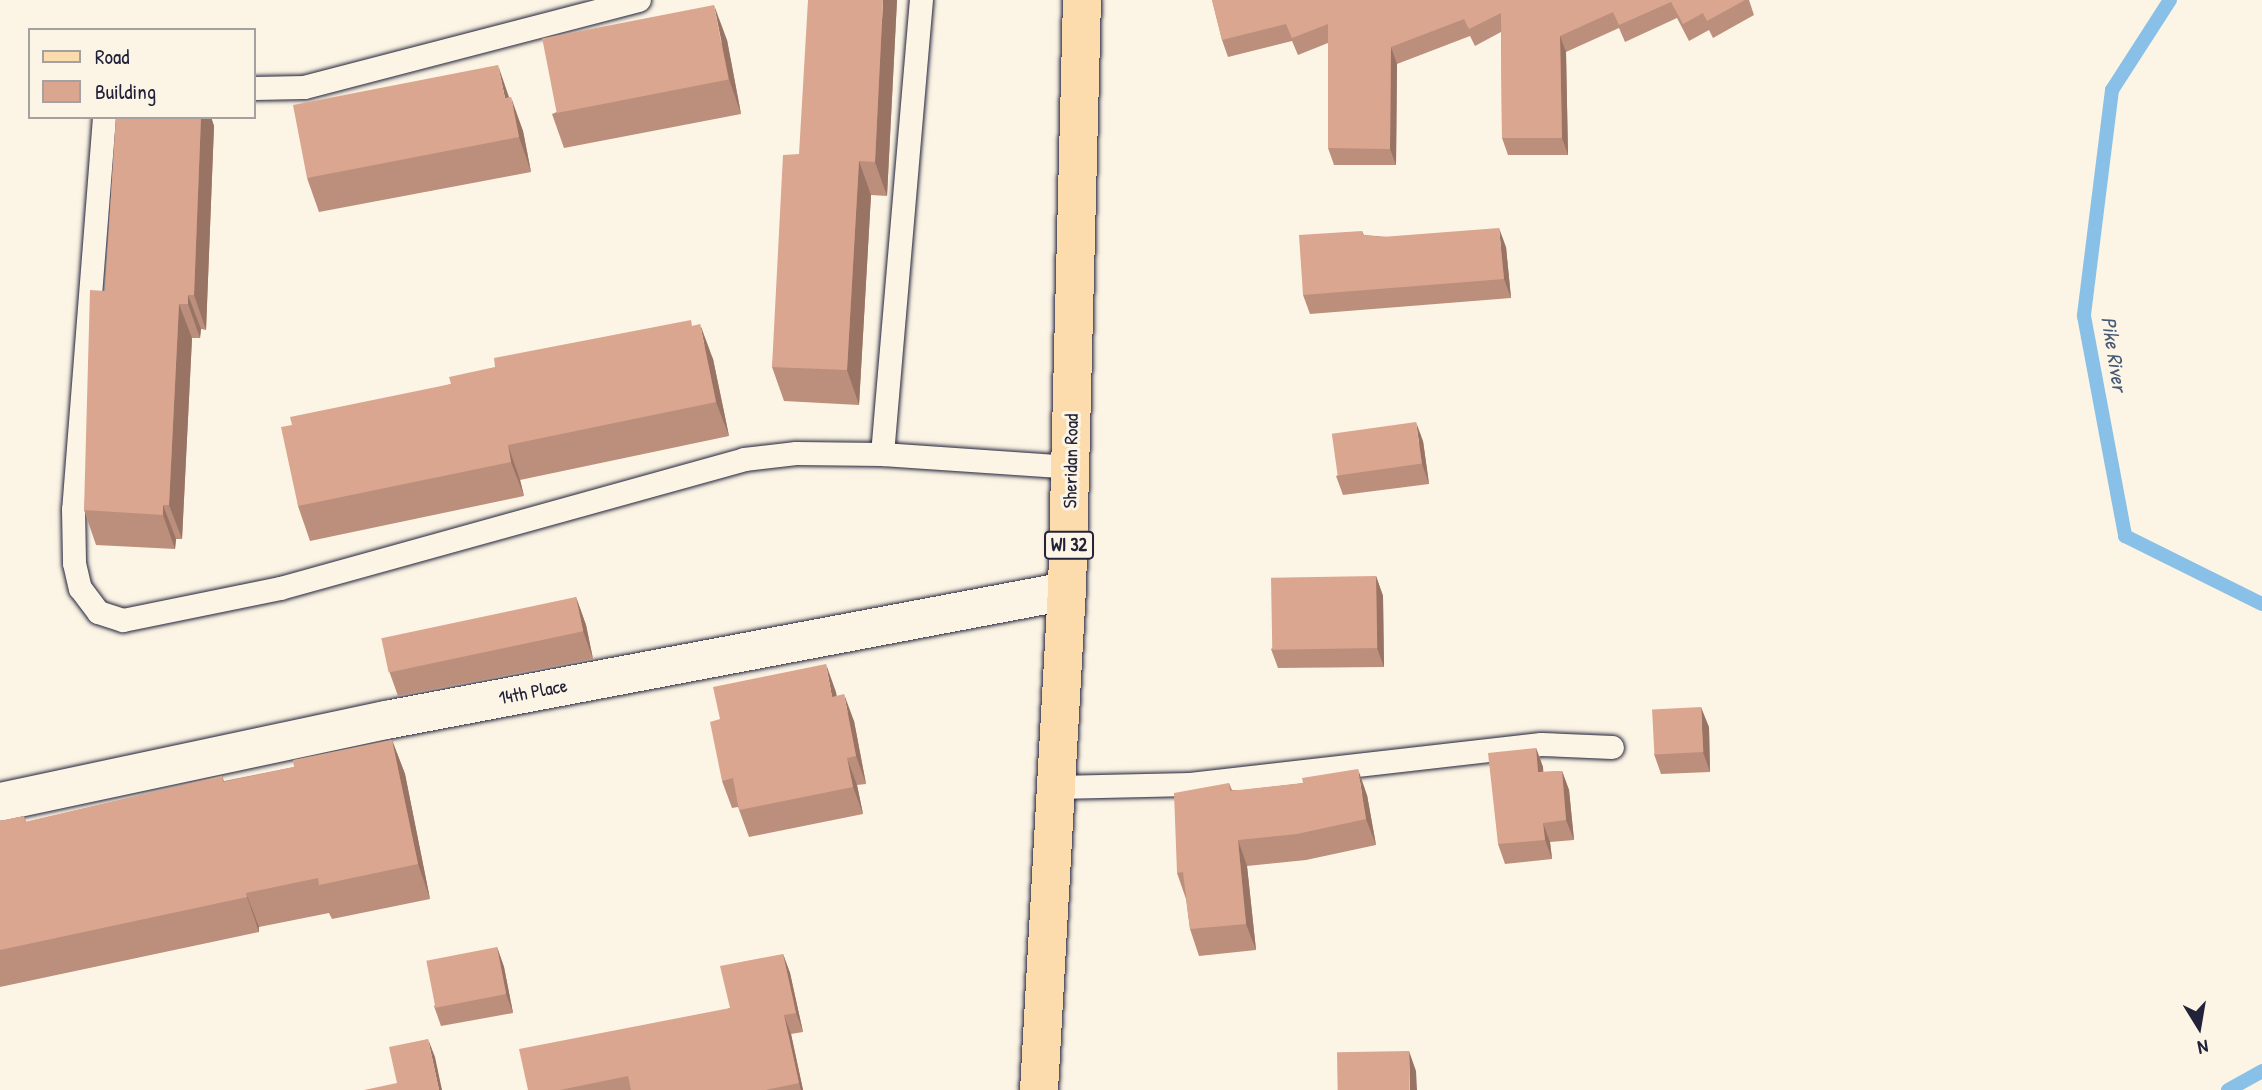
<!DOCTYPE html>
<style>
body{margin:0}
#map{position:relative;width:2262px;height:1090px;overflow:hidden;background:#fcf5e5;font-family:"Patrick Hand",sans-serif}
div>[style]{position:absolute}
.stream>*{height:14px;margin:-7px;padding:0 7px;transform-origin:7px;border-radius:7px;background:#88c0e7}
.roads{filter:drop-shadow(0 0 2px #22223b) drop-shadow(0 0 2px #22223b)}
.lane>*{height:23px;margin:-11.5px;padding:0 11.5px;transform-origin:11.5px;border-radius:11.5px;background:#fcf5e5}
.street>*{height:38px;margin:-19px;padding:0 19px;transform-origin:19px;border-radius:19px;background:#fcf5e5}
.primary>*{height:38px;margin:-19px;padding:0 19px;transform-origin:19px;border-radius:19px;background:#fcdcac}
.wall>*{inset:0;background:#bc8f7c}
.shaded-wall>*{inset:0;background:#997465}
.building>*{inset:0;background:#dba690;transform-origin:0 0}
span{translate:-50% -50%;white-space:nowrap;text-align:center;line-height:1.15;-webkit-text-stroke:6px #fcf5e5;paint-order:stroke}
.shield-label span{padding:2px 5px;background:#fcf5e5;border:2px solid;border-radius:5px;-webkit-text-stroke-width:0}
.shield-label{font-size:18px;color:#22223b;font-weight:700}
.street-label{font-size:19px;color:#22223b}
.water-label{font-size:21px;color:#465977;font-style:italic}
.legend{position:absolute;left:28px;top:28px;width:228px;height:91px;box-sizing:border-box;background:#fcf5e5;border:2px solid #a5a1a1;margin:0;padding:9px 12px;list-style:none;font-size:21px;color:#22223b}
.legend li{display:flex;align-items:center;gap:14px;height:35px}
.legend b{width:35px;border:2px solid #a5a1a1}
.north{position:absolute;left:2164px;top:992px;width:70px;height:70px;-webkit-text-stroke:5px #fcf5e5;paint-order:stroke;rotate:169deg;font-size:19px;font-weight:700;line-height:28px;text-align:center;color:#22223b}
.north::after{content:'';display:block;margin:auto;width:24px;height:32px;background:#22223b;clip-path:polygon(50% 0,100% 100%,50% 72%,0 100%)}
</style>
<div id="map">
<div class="stream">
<i style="left:2170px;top:0;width:107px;rotate:122.8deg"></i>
<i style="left:2112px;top:90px;width:228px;rotate:97.1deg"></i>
<i style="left:2084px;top:316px;width:224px;rotate:79.4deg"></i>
<i style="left:2125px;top:536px;width:153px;rotate:26.4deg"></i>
<i style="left:2228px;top:1090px;width:39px;rotate:-29deg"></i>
</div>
<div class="roads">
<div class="lane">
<i style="left:254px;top:88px;width:50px;rotate:-1.1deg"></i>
<i style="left:304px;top:87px;width:346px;rotate:-14.6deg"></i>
<i style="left:104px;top:117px;width:393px;rotate:94.5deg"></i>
<i style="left:73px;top:509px;width:54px;rotate:88.9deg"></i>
<i style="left:74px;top:563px;width:26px;rotate:77deg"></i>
<i style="left:80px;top:588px;width:30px;rotate:53deg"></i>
<i style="left:98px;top:612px;width:26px;rotate:18deg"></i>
<i style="left:123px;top:620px;width:160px;rotate:-11.5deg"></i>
<i style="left:280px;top:588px;width:482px;rotate:-15.5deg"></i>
<i style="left:744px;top:459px;width:52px;rotate:-6.6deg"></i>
<i style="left:796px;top:453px;width:86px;rotate:0.7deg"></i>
<i style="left:882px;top:454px;width:189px;rotate:3.9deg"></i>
<i style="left:882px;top:454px;width:456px;rotate:-85.1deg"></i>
<i style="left:1056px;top:787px;width:134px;rotate:-1.3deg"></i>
<i style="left:1190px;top:784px;width:353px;rotate:-6.5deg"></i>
<i style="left:1541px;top:744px;width:71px;rotate:2.4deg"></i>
</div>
<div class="street">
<i style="left:0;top:802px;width:395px;rotate:-12deg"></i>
<i style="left:386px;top:720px;width:693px;rotate:-10.73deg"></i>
</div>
<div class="primary">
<i style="left:1039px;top:1090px;width:500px;rotate:-86.8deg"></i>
<i style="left:1067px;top:591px;width:591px;rotate:-88.55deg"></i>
</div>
</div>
<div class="wall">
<i style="clip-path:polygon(897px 0,887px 196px,871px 195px,859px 405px,784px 401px,772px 367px,799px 154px)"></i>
<i style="clip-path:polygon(1212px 0,1749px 0,1754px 15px,1713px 38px,1709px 30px,1689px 41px,1677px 18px,1625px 42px,1619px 28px,1566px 52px,1568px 155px,1508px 155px,1502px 138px,1501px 32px,1475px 46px,1470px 36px,1397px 64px,1396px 165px,1334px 165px,1328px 148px,1328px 43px,1298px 55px,1292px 41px,1228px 57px,1222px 40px)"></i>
<i style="clip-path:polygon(727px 40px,741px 114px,564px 148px,552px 114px)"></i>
<i style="clip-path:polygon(509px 97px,523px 131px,531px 172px,319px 212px,307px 178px)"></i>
<i style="clip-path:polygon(116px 117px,211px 117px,214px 126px,206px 330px,201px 329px,200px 338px,192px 338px,182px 539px,176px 539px,175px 549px,96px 545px,84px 510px,105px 291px)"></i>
<i style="clip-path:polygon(1362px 231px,1364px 235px,1506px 247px,1511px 298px,1310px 314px,1303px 295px)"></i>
<i style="clip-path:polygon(693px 326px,713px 359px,729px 436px,520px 480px,524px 496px,310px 541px,298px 506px,292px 425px,451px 384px)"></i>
<i style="clip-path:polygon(1423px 441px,1429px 484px,1343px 495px,1336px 476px)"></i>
<i style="clip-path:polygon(1376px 576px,1383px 596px,1384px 667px,1278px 668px,1271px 649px)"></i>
<i style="clip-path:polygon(576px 597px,586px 625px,593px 659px,398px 696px,388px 668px)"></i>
<i style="clip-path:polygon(836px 692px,836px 696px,854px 721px,866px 784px,857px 785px,863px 814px,749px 837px,738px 807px,732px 808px,722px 781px)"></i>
<i style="clip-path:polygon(1709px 727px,1710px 772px,1661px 774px,1654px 754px)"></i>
<i style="clip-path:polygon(392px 740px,405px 774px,430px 899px,332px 919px,329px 913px,259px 927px,259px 932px,0 987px,0 821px,24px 816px,26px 822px,222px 776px,224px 781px,294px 767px)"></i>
<i style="clip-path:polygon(1536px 748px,1543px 767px,1543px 772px,1562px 771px,1569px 790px,1574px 840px,1550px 842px,1552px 859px,1505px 864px,1498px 844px)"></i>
<i style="clip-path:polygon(1229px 783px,1232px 790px,1367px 795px,1376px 845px,1306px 860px,1247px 866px,1256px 950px,1199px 956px,1190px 929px,1186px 899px,1177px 873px)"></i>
<i style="clip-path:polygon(497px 947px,504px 967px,513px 1013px,441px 1026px,434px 1006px)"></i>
<i style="clip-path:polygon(783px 954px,790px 973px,803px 1032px,791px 1034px,803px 1090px,528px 1090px,730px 1008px)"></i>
</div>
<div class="shaded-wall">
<i style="clip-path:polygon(883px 0,897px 0,887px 196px,875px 162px)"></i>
<i style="clip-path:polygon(714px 5px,727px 40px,741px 114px,729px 79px)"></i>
<i style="clip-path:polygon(1560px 36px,1566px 52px,1568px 155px,1562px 138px)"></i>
<i style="clip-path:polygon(1391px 47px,1397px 64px,1396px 165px,1390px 149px)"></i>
<i style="clip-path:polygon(498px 65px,510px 100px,505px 98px)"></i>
<i style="clip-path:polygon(511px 97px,523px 131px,531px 172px,519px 137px)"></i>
<i style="clip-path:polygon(201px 117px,211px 117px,214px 126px,206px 330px,194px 295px)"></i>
<i style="clip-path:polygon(859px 161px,871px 195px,859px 405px,847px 370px)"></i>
<i style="clip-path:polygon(1499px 228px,1506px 247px,1511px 298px,1504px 279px)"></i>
<i style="clip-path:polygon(188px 295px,201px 329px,200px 338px,188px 304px)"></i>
<i style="clip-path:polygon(179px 304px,192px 338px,182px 539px,169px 505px)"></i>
<i style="clip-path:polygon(700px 324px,713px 359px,729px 436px,716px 402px)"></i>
<i style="clip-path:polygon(1416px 422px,1423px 441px,1429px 484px,1422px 464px)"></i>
<i style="clip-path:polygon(508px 445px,520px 480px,524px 496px,511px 462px)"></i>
<i style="clip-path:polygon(163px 505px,176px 539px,175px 549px,163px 515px)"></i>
<i style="clip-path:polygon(1376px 576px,1383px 596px,1384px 667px,1377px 648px)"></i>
<i style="clip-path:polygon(576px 597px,586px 625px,593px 659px,583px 631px)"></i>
<i style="clip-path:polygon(826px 664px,836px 692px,842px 724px,832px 697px)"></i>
<i style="clip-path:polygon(844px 694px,854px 721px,866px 784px,856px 756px)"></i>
<i style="clip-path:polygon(1701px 707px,1709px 727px,1710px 772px,1703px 752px)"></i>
<i style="clip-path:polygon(392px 740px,405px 774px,430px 899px,418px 864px)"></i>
<i style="clip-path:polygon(1536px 748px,1543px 767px,1545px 792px,1538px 772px)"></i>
<i style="clip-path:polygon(847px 758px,857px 785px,863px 814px,853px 787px)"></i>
<i style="clip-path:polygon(1358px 769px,1367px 795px,1376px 845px,1366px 819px)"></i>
<i style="clip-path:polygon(1562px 771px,1569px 790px,1574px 840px,1566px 820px)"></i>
<i style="clip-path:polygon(1543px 823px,1550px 842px,1552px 859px,1545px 840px)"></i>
<i style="clip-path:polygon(1238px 840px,1247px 866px,1256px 950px,1246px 924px)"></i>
<i style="clip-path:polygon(246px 893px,259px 927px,259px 932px,247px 897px)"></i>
<i style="clip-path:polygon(497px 947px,504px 967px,513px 1013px,506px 994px)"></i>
<i style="clip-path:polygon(783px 954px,790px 973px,803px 1032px,796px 1013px)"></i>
<i style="clip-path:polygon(784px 1015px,791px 1034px,803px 1090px,801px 1090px,799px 1083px)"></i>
<i style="clip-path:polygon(428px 1039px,435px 1057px,442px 1090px,439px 1090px)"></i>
<i style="clip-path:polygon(1409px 1051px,1416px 1071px,1417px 1090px,1410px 1090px)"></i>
</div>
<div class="building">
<i style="clip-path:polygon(808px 0,883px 0,875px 162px,859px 161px,847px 370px,772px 367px,783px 155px,799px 154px)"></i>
<i style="clip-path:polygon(1212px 0,1745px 0,1707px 21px,1703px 13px,1683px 24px,1671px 2px,1619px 25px,1613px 12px,1560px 36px,1562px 138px,1502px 138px,1501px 13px,1469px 29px,1464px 19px,1391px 47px,1390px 149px,1328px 148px,1328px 24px,1292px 38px,1286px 24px,1222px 40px)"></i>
<i style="left:714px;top:5px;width:76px;height:175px;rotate:79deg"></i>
<i style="clip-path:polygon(498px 65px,505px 98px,511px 97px,519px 137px,307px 178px,293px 105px)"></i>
<i style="clip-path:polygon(116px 117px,201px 117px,194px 295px,188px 295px,188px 304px,179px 304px,169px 505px,163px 505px,163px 515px,84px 510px,90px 290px,105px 291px)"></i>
<i style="clip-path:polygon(1499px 228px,1504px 279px,1303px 295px,1299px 235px,1362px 231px,1363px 235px,1382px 237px)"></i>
<i style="clip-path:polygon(691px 320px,692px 326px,700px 324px,716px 402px,508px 445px,511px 462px,298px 506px,281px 427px,292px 425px,290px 417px,451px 384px,449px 377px,495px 367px,494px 358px)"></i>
<i style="left:1416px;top:422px;width:42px;height:85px;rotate:82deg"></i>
<i style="left:1376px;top:576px;width:72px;height:105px;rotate:89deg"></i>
<i style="left:576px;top:597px;width:35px;height:199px;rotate:78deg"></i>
<i style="clip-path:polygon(826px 664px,832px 697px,844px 694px,856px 756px,847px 758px,853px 787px,739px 810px,733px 778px,722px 781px,710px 722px,720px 719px,713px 687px)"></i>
<i style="left:1701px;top:707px;width:45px;height:49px;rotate:87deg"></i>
<i style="clip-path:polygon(392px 740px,418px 864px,319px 885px,318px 878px,246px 893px,247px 897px,0 950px,0 821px,24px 816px,25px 822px,222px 776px,223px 782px,294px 767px,293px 760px)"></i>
<i style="clip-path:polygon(1536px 748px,1538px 772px,1562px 771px,1566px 820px,1543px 823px,1545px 840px,1498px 844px,1488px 753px)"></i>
<i style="clip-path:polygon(1358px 769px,1366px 819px,1297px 834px,1238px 840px,1246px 924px,1190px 929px,1183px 872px,1177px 873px,1174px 793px,1229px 783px,1230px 791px,1303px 783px,1302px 778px)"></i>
<i style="left:497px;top:947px;width:48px;height:72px;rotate:79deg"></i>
<i style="clip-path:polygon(783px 954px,796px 1013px,784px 1015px,799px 1083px,765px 1090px,631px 1090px,628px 1076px,560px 1090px,528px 1090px,519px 1049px,730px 1008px,720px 966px)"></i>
<i style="clip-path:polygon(428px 1039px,439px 1090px,364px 1090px,397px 1083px,389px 1047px)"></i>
<i style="left:1409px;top:1051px;width:39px;height:72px;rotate:89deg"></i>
</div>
<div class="shield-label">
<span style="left:1069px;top:545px">WI 32</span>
</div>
<div class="street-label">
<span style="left:1071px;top:461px;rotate:-89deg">Sheridan Road</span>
<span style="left:533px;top:692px;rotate:-11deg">14th Place</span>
</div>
<div class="water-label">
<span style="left:2114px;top:354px;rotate:81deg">Pike River</span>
</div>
<ul class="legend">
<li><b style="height:9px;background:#fcdcac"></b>Road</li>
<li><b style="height:19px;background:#dba690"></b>Building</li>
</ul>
<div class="north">N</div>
</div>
